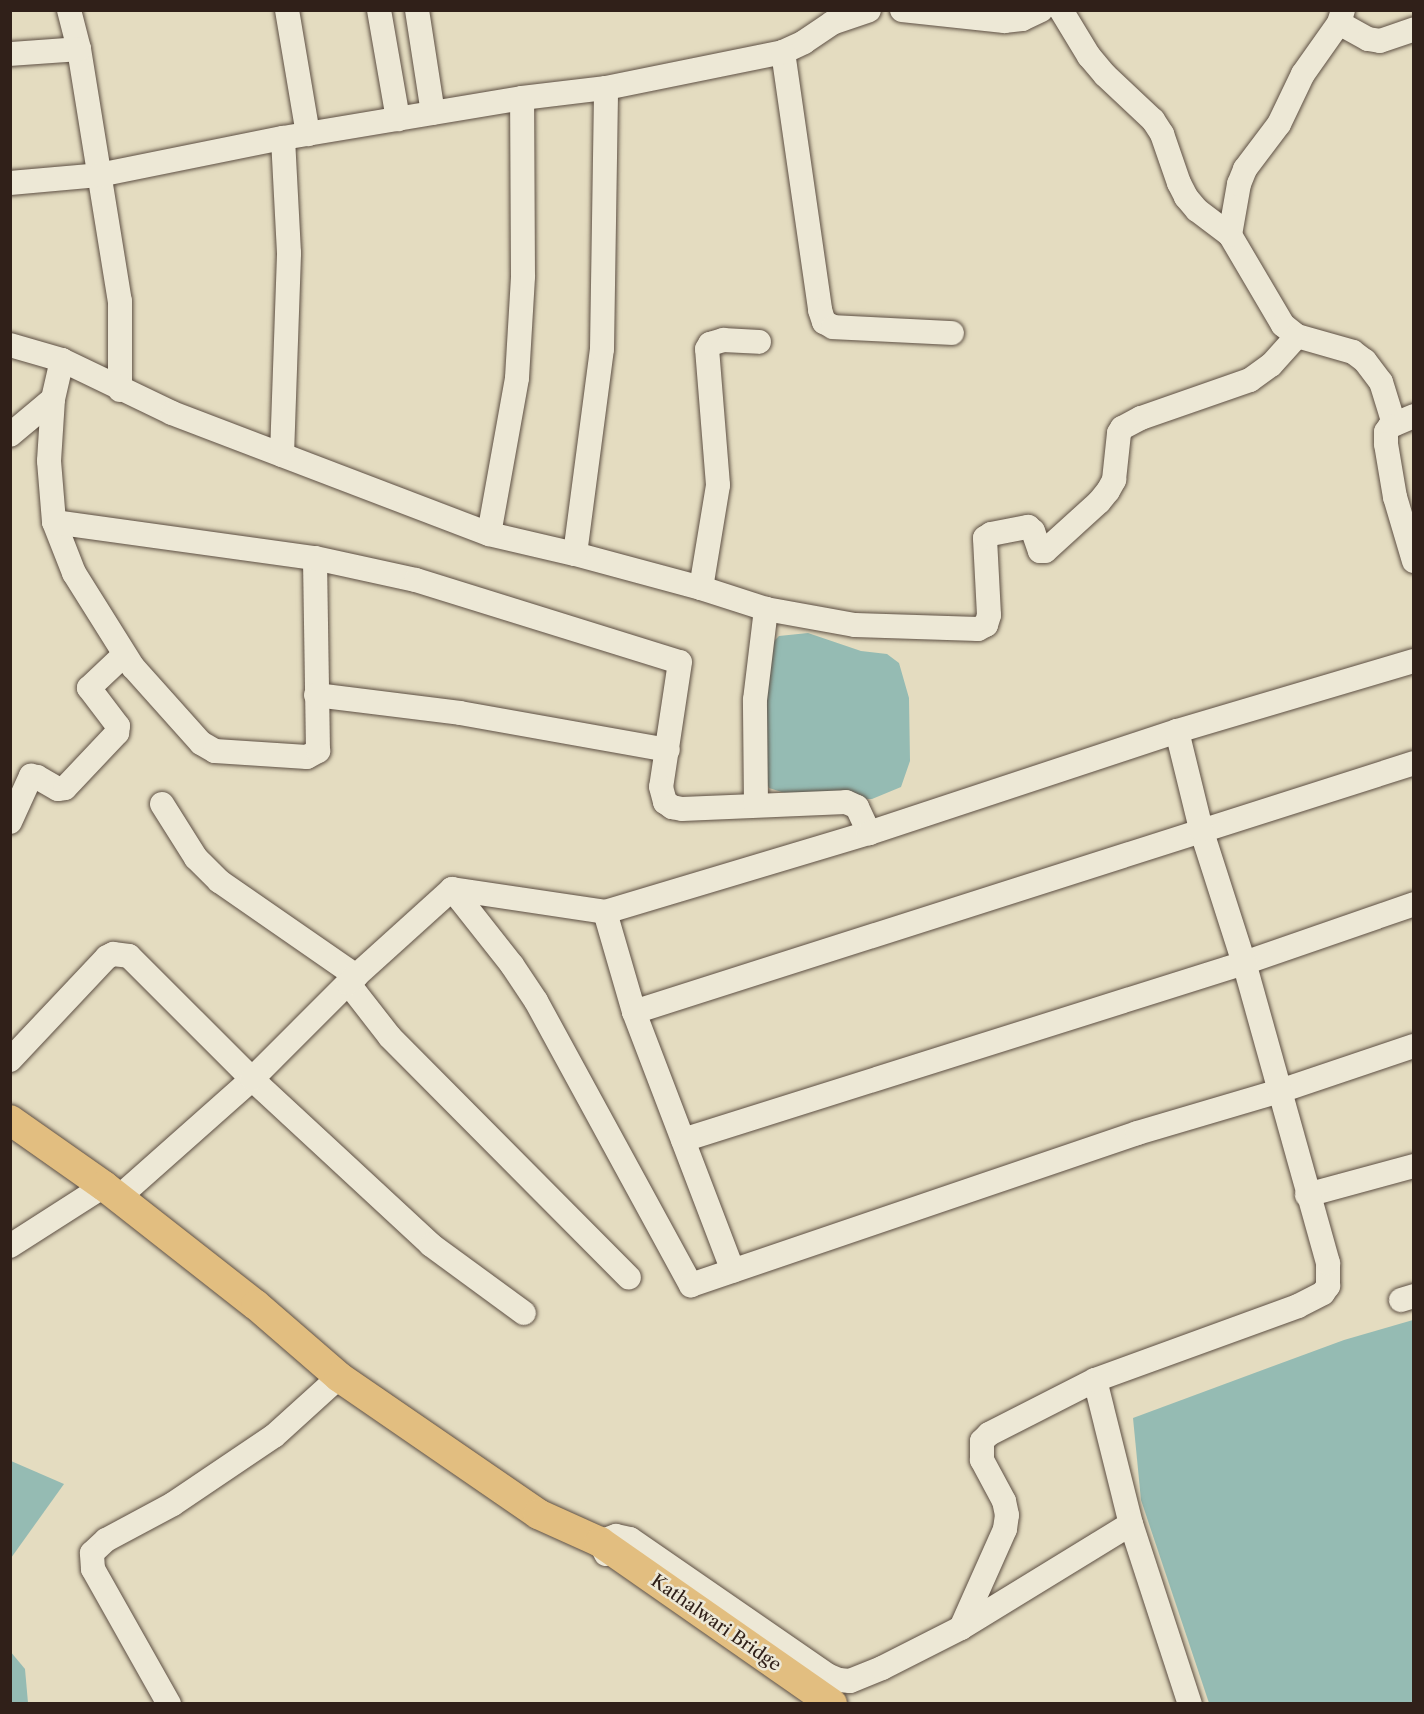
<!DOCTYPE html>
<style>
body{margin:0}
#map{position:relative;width:1424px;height:1714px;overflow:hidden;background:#e4dcc0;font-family:"Libre Caslon Text",serif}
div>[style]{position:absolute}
.water>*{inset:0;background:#95bbb3}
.roads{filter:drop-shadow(0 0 2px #5d4f43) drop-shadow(0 0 2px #5d4f43)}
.minor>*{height:24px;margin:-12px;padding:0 12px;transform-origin:12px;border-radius:12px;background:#ede8d6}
.major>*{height:30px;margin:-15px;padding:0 15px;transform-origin:15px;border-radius:15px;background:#e2be80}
span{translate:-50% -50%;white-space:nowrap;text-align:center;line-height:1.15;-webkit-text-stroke:5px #ede8d6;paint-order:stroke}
.street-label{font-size:18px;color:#302019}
.frame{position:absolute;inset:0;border:12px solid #302019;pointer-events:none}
</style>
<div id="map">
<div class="water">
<i style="clip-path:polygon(808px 633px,861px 651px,887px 654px,899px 663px,909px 698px,910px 761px,901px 787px,872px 799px,804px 799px,769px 788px,761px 766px,767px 648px,779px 636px)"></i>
<i style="clip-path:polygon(1413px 1320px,1413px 1703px,1209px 1703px,1141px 1500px,1133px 1418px,1344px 1340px)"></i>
<i style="clip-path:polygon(11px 1461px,64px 1484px,11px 1558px,10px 1461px)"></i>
<i style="clip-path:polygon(10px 1651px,25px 1669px,28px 1703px,11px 1703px)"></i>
</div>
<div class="roads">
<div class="minor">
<i style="left:69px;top:10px;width:40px;rotate:75.6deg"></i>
<i style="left:79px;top:49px;width:255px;rotate:80.8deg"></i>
<i style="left:120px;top:301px;width:89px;rotate:90deg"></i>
<i style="left:287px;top:10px;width:126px;rotate:80.4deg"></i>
<i style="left:379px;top:10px;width:111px;rotate:80.1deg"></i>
<i style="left:417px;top:10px;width:104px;rotate:81.2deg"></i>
<i style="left:902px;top:10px;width:103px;rotate:6.2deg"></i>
<i style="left:1004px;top:21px;width:18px;rotate:-6deg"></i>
<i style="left:1022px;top:19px;width:21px;rotate:-25deg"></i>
<i style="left:1061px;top:10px;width:54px;rotate:58.7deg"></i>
<i style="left:1089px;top:56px;width:25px;rotate:50deg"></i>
<i style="left:1105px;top:75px;width:66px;rotate:43.2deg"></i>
<i style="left:1153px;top:120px;width:17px;rotate:57deg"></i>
<i style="left:1162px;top:134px;width:52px;rotate:70.9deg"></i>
<i style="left:1179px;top:183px;width:16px;rotate:63deg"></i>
<i style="left:1186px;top:197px;width:17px;rotate:50deg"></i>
<i style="left:1197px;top:210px;width:41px;rotate:37.1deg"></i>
<i style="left:1230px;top:235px;width:104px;rotate:59.5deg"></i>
<i style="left:1283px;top:325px;width:18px;rotate:38deg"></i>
<i style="left:1297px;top:336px;width:58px;rotate:15.9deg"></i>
<i style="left:1353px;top:352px;width:15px;rotate:37deg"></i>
<i style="left:1365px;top:361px;width:26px;rotate:53deg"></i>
<i style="left:1381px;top:382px;width:44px;rotate:72.8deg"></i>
<i style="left:1339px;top:23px;width:33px;rotate:29deg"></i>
<i style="left:1368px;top:39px;width:12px;rotate:9deg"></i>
<i style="left:1380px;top:41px;width:36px;rotate:-19deg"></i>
<i style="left:783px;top:52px;width:261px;rotate:81.8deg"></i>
<i style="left:820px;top:310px;width:13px;rotate:72deg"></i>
<i style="left:824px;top:322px;width:10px;rotate:29deg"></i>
<i style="left:833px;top:327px;width:119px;rotate:2.9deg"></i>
<i style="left:10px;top:54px;width:69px;rotate:-4.1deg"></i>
<i style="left:10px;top:183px;width:89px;rotate:-5.1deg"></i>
<i style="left:99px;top:175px;width:188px;rotate:-11.4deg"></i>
<i style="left:283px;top:138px;width:242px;rotate:-9.5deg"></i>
<i style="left:522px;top:98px;width:85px;rotate:-6.8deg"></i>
<i style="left:606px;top:88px;width:181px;rotate:-11.5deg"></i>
<i style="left:783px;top:52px;width:23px;rotate:-25deg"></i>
<i style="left:804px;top:42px;width:34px;rotate:-34deg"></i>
<i style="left:832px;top:23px;width:39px;rotate:-19deg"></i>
<i style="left:1230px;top:235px;width:52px;rotate:-80deg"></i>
<i style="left:1239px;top:184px;width:16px;rotate:-68deg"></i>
<i style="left:1245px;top:169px;width:56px;rotate:-52.9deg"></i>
<i style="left:1279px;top:124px;width:55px;rotate:-64.4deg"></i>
<i style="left:1303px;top:74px;width:62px;rotate:-54.8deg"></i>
<i style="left:1339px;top:23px;width:14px;rotate:-73deg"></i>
<i style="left:10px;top:345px;width:54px;rotate:16.1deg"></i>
<i style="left:62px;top:360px;width:122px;rotate:25.7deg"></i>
<i style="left:172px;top:413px;width:339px;rotate:20.9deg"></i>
<i style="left:489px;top:534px;width:88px;rotate:13.1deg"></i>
<i style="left:575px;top:554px;width:131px;rotate:15.1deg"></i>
<i style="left:701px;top:588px;width:68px;rotate:17.9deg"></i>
<i style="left:766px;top:609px;width:90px;rotate:10.2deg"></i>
<i style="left:855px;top:625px;width:123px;rotate:1.9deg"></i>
<i style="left:978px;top:629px;width:9px;rotate:-27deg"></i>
<i style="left:986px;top:625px;width:10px;rotate:-73deg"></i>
<i style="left:989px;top:615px;width:77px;rotate:-93deg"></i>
<i style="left:985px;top:538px;width:7px;rotate:-34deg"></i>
<i style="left:991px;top:534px;width:38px;rotate:-11deg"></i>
<i style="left:1028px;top:527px;width:6px;rotate:39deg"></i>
<i style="left:1033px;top:531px;width:21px;rotate:71deg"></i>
<i style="left:1040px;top:551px;width:5px"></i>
<i style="left:1045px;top:551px;width:73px;rotate:-42.2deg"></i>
<i style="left:1099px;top:502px;width:14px;rotate:-51deg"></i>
<i style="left:1108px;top:491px;width:13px;rotate:-61deg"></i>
<i style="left:1114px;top:480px;width:47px;rotate:-83.9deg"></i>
<i style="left:1119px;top:433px;width:6px;rotate:-59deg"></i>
<i style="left:1122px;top:428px;width:21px;rotate:-28deg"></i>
<i style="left:1141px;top:418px;width:115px;rotate:-19.2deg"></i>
<i style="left:1250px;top:380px;width:26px;rotate:-36deg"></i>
<i style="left:1271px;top:365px;width:39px;rotate:-48deg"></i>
<i style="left:62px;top:360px;width:40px;rotate:103deg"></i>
<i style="left:53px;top:399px;width:62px;rotate:93.7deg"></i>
<i style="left:49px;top:461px;width:61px;rotate:85.3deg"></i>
<i style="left:54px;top:522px;width:55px;rotate:68.6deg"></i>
<i style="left:74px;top:573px;width:111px;rotate:57.9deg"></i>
<i style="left:133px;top:667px;width:102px;rotate:48.2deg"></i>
<i style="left:201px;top:743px;width:16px;rotate:30deg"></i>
<i style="left:215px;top:751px;width:92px;rotate:3.7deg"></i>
<i style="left:307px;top:757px;width:13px;rotate:-29deg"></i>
<i style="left:318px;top:751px;width:193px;rotate:-90.9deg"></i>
<i style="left:1414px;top:416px;width:26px;rotate:157deg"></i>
<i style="left:1390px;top:426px;width:7px;rotate:124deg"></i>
<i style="left:1386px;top:432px;width:12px;rotate:90deg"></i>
<i style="left:1386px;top:444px;width:54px;rotate:80.4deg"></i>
<i style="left:1395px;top:497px;width:67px;rotate:73.5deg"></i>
<i style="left:10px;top:435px;width:56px;rotate:-39.9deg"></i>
<i style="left:282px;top:455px;width:202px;rotate:-88deg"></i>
<i style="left:289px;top:253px;width:115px;rotate:-93deg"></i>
<i style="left:54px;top:522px;width:263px;rotate:7.9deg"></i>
<i style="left:315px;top:558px;width:103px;rotate:12.3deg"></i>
<i style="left:416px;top:580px;width:276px;rotate:17.3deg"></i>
<i style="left:680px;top:662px;width:126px;rotate:98.6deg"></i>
<i style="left:661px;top:787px;width:16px;rotate:75deg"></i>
<i style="left:665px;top:802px;width:9px;rotate:36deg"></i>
<i style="left:672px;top:807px;width:10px;rotate:11deg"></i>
<i style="left:682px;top:809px;width:164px;rotate:-2.4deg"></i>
<i style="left:846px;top:802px;width:12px;rotate:24deg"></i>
<i style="left:857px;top:807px;width:29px;rotate:65deg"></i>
<i style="left:489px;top:534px;width:158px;rotate:-79.8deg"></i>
<i style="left:517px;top:378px;width:102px;rotate:-86.6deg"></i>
<i style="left:523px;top:276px;width:178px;rotate:-90.3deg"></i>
<i style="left:575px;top:554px;width:207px;rotate:-82.5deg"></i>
<i style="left:602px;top:349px;width:261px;rotate:-89.1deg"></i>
<i style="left:701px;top:588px;width:104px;rotate:-80.6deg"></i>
<i style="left:718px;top:485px;width:136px;rotate:-94.6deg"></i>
<i style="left:707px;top:349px;width:6px;rotate:-59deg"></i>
<i style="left:710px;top:344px;width:14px;rotate:-17deg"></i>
<i style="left:723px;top:340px;width:36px;rotate:3deg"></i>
<i style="left:316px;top:695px;width:145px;rotate:7.1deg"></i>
<i style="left:460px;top:713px;width:211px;rotate:10.1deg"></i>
<i style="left:162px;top:804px;width:64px;rotate:57.8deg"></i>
<i style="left:196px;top:858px;width:33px;rotate:45deg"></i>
<i style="left:219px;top:881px;width:167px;rotate:34.7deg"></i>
<i style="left:756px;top:804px;width:104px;rotate:-90.6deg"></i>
<i style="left:755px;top:700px;width:92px;rotate:-83.1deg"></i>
<i style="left:10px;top:822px;width:51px;rotate:-65.5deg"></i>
<i style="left:31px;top:776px;width:6px;rotate:9deg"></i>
<i style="left:37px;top:777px;width:24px;rotate:30deg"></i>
<i style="left:58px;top:789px;width:7px;rotate:-8deg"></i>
<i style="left:65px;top:788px;width:76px;rotate:-46.6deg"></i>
<i style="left:117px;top:733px;width:7px;rotate:-82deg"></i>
<i style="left:118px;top:726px;width:48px;rotate:-127.3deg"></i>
<i style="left:89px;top:688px;width:48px;rotate:-43.3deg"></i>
<i style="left:452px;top:889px;width:97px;rotate:51.7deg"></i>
<i style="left:512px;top:965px;width:43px;rotate:56.3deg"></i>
<i style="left:536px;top:1001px;width:324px;rotate:61.4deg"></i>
<i style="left:691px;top:1285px;width:471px;rotate:-18.8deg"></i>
<i style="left:1137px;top:1133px;width:149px;rotate:-16.4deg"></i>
<i style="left:1280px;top:1091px;width:141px;rotate:-18.6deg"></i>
<i style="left:605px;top:912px;width:104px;rotate:73.8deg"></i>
<i style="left:634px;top:1012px;width:277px;rotate:69.1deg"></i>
<i style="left:348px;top:983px;width:68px;rotate:52.1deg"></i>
<i style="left:390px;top:1037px;width:339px;rotate:45.2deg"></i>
<i style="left:634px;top:1012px;width:819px;rotate:-17.7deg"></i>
<i style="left:10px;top:1060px;width:141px;rotate:-46.7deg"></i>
<i style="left:107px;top:957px;width:7px;rotate:-27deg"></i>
<i style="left:113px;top:954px;width:16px;rotate:7deg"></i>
<i style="left:129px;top:956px;width:174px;rotate:45deg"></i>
<i style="left:252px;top:1079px;width:244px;rotate:42.8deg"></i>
<i style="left:431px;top:1245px;width:115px;rotate:36.2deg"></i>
<i style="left:683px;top:1140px;width:588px;rotate:-17.51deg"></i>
<i style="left:1244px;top:963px;width:180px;rotate:-19.1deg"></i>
<i style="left:1307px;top:1195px;width:111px;rotate:-15.2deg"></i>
<i style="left:118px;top:1198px;width:179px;rotate:-41.6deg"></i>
<i style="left:252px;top:1079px;width:136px;rotate:-45deg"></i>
<i style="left:348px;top:983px;width:140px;rotate:-42.1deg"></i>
<i style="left:452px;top:889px;width:155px;rotate:8.5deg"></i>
<i style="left:605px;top:912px;width:276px;rotate:-16.7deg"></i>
<i style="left:869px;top:833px;width:324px;rotate:-18.3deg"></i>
<i style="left:1177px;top:731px;width:247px;rotate:-16.5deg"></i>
<i style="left:10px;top:1246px;width:112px;rotate:-32.6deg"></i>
<i style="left:1401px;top:1300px;width:14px;rotate:-17deg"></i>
<i style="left:1095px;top:1380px;width:148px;rotate:76deg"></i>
<i style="left:1131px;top:1524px;width:189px;rotate:71.9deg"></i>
<i style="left:606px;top:1554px;width:13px;rotate:-117deg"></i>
<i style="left:600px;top:1542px;width:17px;rotate:-21deg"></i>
<i style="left:616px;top:1536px;width:14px;rotate:12deg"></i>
<i style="left:630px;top:1539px;width:239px;rotate:34.6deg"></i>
<i style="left:827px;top:1675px;width:13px;rotate:23deg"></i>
<i style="left:839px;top:1680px;width:11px;rotate:5deg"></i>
<i style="left:850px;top:1681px;width:35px;rotate:-22deg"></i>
<i style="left:882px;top:1668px;width:89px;rotate:-26.9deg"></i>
<i style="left:961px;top:1628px;width:199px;rotate:-31.5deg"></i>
<i style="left:961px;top:1628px;width:108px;rotate:-66deg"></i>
<i style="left:1005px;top:1529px;width:14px;rotate:-82deg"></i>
<i style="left:1007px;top:1515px;width:14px;rotate:-102deg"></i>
<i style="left:1004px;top:1501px;width:47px;rotate:-118.2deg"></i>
<i style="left:982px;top:1460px;width:19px;rotate:-90deg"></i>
<i style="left:982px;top:1441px;width:10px;rotate:-45deg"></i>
<i style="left:989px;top:1434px;width:119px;rotate:-27deg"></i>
<i style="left:1095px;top:1380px;width:216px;rotate:-20deg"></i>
<i style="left:1298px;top:1306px;width:28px;rotate:-27deg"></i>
<i style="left:1323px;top:1293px;width:9px;rotate:-54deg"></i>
<i style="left:1328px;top:1286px;width:23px;rotate:-90deg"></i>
<i style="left:1328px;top:1263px;width:312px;rotate:-105.6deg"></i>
<i style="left:1244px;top:963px;width:141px;rotate:-107.8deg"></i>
<i style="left:1201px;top:829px;width:101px;rotate:-103.8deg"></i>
<i style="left:169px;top:1704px;width:155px;rotate:-119.4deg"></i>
<i style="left:93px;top:1569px;width:16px;rotate:-94deg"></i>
<i style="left:92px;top:1553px;width:19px;rotate:-43deg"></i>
<i style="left:106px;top:1540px;width:76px;rotate:-28.2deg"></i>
<i style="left:173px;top:1504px;width:122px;rotate:-34deg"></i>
<i style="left:274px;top:1436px;width:88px;rotate:-42.2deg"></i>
</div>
<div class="major">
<i style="left:10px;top:1120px;width:115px;rotate:35.1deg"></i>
<i style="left:104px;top:1186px;width:193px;rotate:38.1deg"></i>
<i style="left:256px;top:1305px;width:110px;rotate:40.9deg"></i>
<i style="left:339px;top:1377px;width:242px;rotate:34.5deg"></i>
<i style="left:538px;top:1514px;width:68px;rotate:24.3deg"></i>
<i style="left:600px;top:1542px;width:283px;rotate:34.9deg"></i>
</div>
</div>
<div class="street-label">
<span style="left:716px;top:1623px;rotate:35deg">Kathalwari Bridge</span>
</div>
<div class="frame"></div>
</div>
